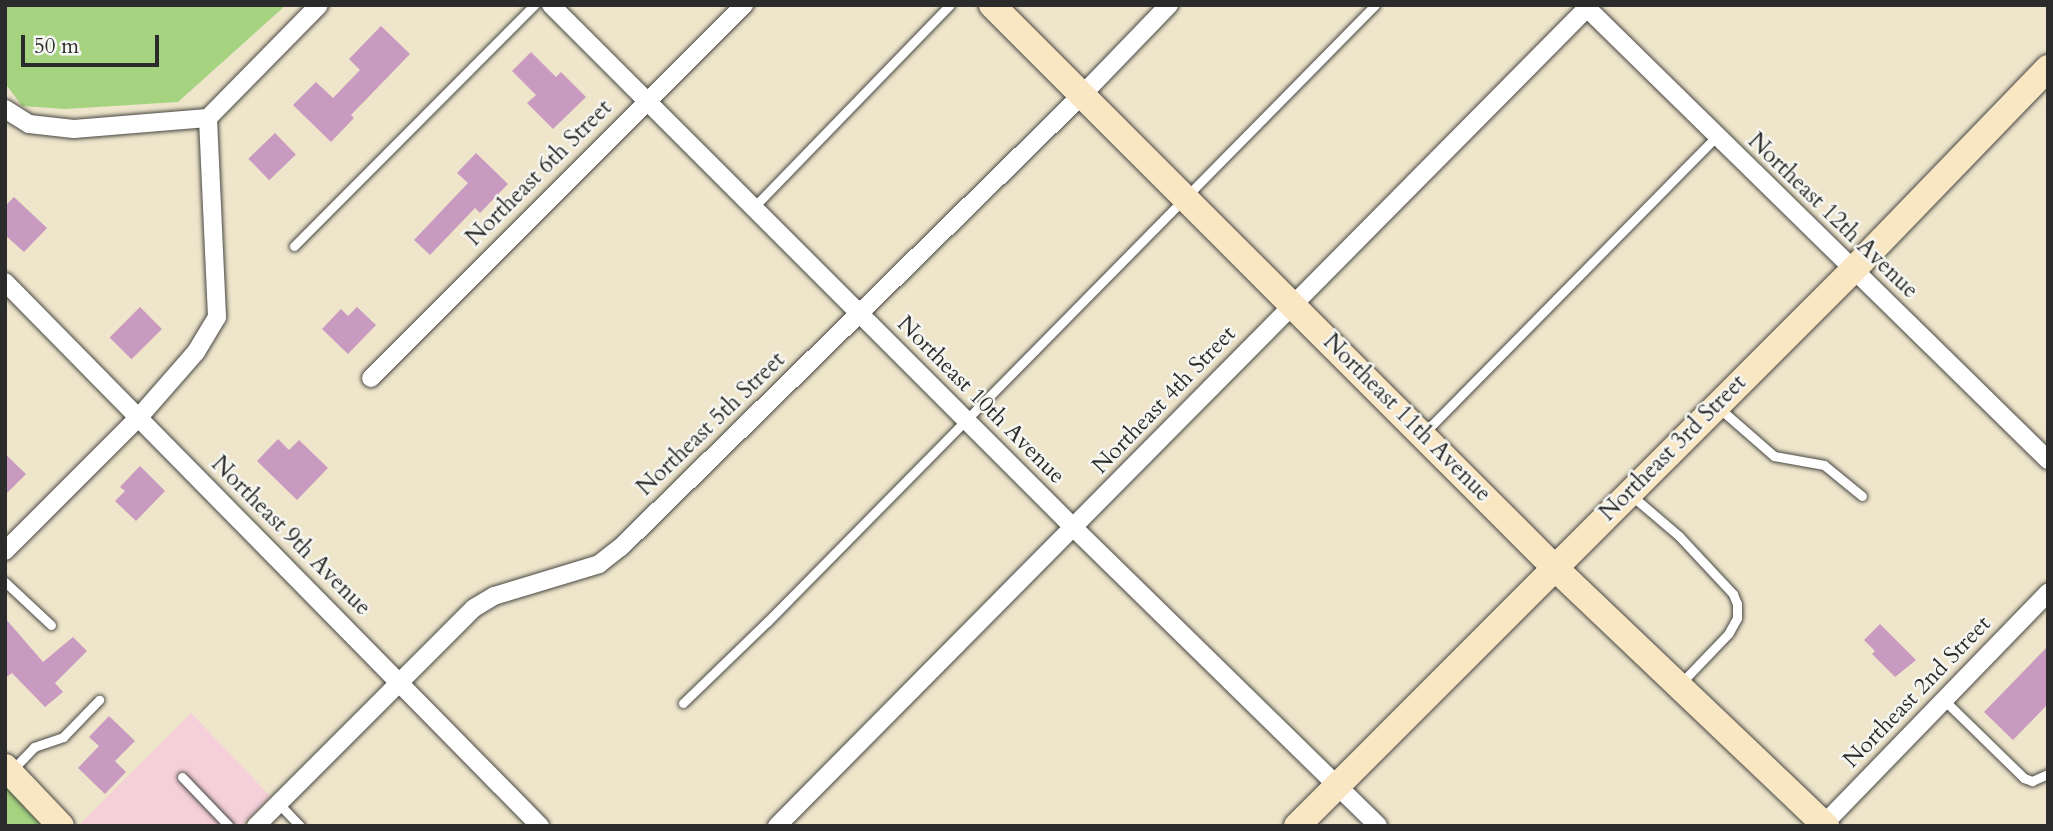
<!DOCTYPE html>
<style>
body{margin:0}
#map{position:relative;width:2053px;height:831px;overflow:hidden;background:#eee5cb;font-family:Cardo,serif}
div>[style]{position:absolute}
.built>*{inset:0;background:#f5cfda}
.green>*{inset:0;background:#a5d380}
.building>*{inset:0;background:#c89abf;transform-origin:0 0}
.roads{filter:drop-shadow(0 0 2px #484743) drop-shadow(0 0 2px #484743)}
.lane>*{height:9px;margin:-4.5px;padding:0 4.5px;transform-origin:4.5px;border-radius:4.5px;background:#fff}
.street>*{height:18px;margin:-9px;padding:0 9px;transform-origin:9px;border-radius:9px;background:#fff}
.secondary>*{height:26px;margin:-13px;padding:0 13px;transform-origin:13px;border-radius:13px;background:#f9e7c3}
span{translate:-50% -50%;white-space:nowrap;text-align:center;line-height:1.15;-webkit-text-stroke:5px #f6f6f2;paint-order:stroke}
.street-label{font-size:23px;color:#2b2b2b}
.frame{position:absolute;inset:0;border:7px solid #2b2b2b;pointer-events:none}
.scale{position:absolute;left:21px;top:35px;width:138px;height:32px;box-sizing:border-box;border:4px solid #2b2b2b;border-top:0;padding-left:9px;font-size:21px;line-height:24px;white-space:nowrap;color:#2b2b2b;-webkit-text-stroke:5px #f6f6f2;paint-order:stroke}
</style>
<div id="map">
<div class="built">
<i style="clip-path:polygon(191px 713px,270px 796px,241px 826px,78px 826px)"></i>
</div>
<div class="green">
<i style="clip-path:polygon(5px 5px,286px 5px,178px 102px,65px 109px,22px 106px,5px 83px)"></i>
<i style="clip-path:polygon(5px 781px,48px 826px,5px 826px)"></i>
</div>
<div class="building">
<i style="clip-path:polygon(381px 26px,410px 54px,351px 115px,354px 118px,331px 142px,293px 105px,316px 82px,333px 98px,360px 70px,349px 59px)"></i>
<i style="clip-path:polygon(531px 52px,556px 77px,561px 72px,586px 97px,553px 129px,527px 103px,536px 95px,512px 71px)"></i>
<i style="left:275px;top:133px;width:30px;height:37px;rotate:46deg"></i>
<i style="clip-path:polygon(476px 153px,508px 184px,480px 213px,475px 208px,430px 255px,414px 240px,468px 183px,457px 173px)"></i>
<i style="clip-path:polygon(14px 197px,47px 228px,24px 252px,5px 235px,5px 206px)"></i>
<i style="left:140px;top:307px;width:31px;height:43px;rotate:45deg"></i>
<i style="clip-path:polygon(357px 307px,376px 325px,348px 354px,322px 329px,341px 309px,348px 316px)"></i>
<i style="clip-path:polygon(278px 439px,289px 450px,299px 440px,328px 468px,297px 500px,257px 461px)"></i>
<i style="clip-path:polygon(5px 454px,26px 474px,5px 495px)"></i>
<i style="clip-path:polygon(140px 466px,165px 491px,136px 521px,115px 501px,125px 491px,120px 487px)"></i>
<i style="clip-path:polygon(5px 618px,43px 662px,73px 637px,87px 651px,55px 683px,63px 692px,45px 707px,12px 673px,5px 678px)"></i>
<i style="clip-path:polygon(1880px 624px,1916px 660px,1895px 677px,1872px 654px,1875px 651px,1864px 640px)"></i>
<i style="clip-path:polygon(2048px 646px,2048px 704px,2013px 740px,1984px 712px)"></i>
<i style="clip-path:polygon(109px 716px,135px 741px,115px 761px,126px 772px,105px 794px,78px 768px,99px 746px,89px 737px)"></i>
</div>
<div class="roads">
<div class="lane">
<i style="left:754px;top:207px;width:281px;rotate:-45.9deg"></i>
<i style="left:294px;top:246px;width:340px;rotate:-45.1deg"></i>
<i style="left:1719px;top:408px;width:73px;rotate:41.1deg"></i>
<i style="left:1774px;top:456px;width:51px;rotate:10.2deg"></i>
<i style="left:1824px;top:465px;width:49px;rotate:39.2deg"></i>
<i style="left:1423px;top:434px;width:419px;rotate:-45.4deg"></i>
<i style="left:1631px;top:495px;width:63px;rotate:40.5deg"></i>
<i style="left:1679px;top:536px;width:79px;rotate:47deg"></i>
<i style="left:1733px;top:594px;width:11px;rotate:68deg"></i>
<i style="left:1737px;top:604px;width:14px;rotate:90deg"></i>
<i style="left:1737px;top:618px;width:18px;rotate:119deg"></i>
<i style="left:1728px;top:634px;width:69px;rotate:133.8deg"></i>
<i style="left:5px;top:582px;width:63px;rotate:43.1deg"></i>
<i style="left:1944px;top:700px;width:112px;rotate:44.3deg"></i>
<i style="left:2024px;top:778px;width:9px;rotate:21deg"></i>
<i style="left:2032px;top:781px;width:17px;rotate:-24deg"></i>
<i style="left:683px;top:703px;width:117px;rotate:-44deg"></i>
<i style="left:767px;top:622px;width:866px;rotate:-45.42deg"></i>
<i style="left:11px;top:771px;width:33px;rotate:-46deg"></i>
<i style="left:34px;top:747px;width:31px;rotate:-19deg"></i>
<i style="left:63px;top:737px;width:52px;rotate:-45.8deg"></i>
<i style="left:182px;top:777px;width:68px;rotate:46.2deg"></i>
<i style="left:278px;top:803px;width:32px;rotate:46deg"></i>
</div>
<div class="street">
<i style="left:551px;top:5px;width:738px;rotate:45deg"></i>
<i style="left:1073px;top:527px;width:427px;rotate:44.4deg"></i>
<i style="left:1584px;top:5px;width:650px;rotate:44.44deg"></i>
<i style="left:5px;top:109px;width:28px;rotate:32deg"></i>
<i style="left:29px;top:124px;width:45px;rotate:6.3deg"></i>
<i style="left:74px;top:129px;width:134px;rotate:-4.7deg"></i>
<i style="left:208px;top:118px;width:158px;rotate:-45.5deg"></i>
<i style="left:5px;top:282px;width:763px;rotate:45.48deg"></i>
<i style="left:371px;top:378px;width:528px;rotate:-45deg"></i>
<i style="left:5px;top:551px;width:191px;rotate:-45deg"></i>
<i style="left:140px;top:416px;width:85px;rotate:-48.8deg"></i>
<i style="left:196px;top:352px;width:41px;rotate:-59deg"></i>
<i style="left:217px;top:317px;width:199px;rotate:-92.6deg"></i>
<i style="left:256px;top:826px;width:308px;rotate:-45deg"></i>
<i style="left:474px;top:608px;width:23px;rotate:-31deg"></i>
<i style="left:494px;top:596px;width:110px;rotate:-16.9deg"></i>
<i style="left:599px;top:564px;width:28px;rotate:-38deg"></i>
<i style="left:621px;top:547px;width:647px;rotate:-44.44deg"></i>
<i style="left:1083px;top:94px;width:124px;rotate:-46deg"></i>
<i style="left:777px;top:826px;width:1151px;rotate:-45.28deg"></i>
<i style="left:1822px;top:826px;width:325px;rotate:-45.9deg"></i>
</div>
<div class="secondary">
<i style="left:992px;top:5px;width:795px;rotate:45deg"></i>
<i style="left:1554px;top:567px;width:376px;rotate:43.6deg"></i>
<i style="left:5px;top:767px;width:81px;rotate:46.5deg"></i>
<i style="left:1297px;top:826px;width:786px;rotate:-45deg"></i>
<i style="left:1853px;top:270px;width:281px;rotate:-46deg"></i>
</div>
</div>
<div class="street-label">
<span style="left:539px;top:173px;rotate:-45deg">Northeast 6th Street</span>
<span style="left:1833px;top:216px;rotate:44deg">Northeast 12th Avenue</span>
<span style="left:981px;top:400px;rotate:45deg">Northeast 10th Avenue</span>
<span style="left:1164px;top:400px;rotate:-46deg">Northeast 4th Street</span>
<span style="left:1407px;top:418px;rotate:45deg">Northeast 11th Avenue</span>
<span style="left:711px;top:424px;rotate:-44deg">Northeast 5th Street</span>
<span style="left:1673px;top:448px;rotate:-45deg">Northeast 3rd Street</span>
<span style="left:291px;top:536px;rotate:45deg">Northeast 9th Avenue</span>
<span style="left:1917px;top:692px;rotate:-46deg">Northeast 2nd Street</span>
</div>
<div class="frame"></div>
<div class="scale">50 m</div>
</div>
